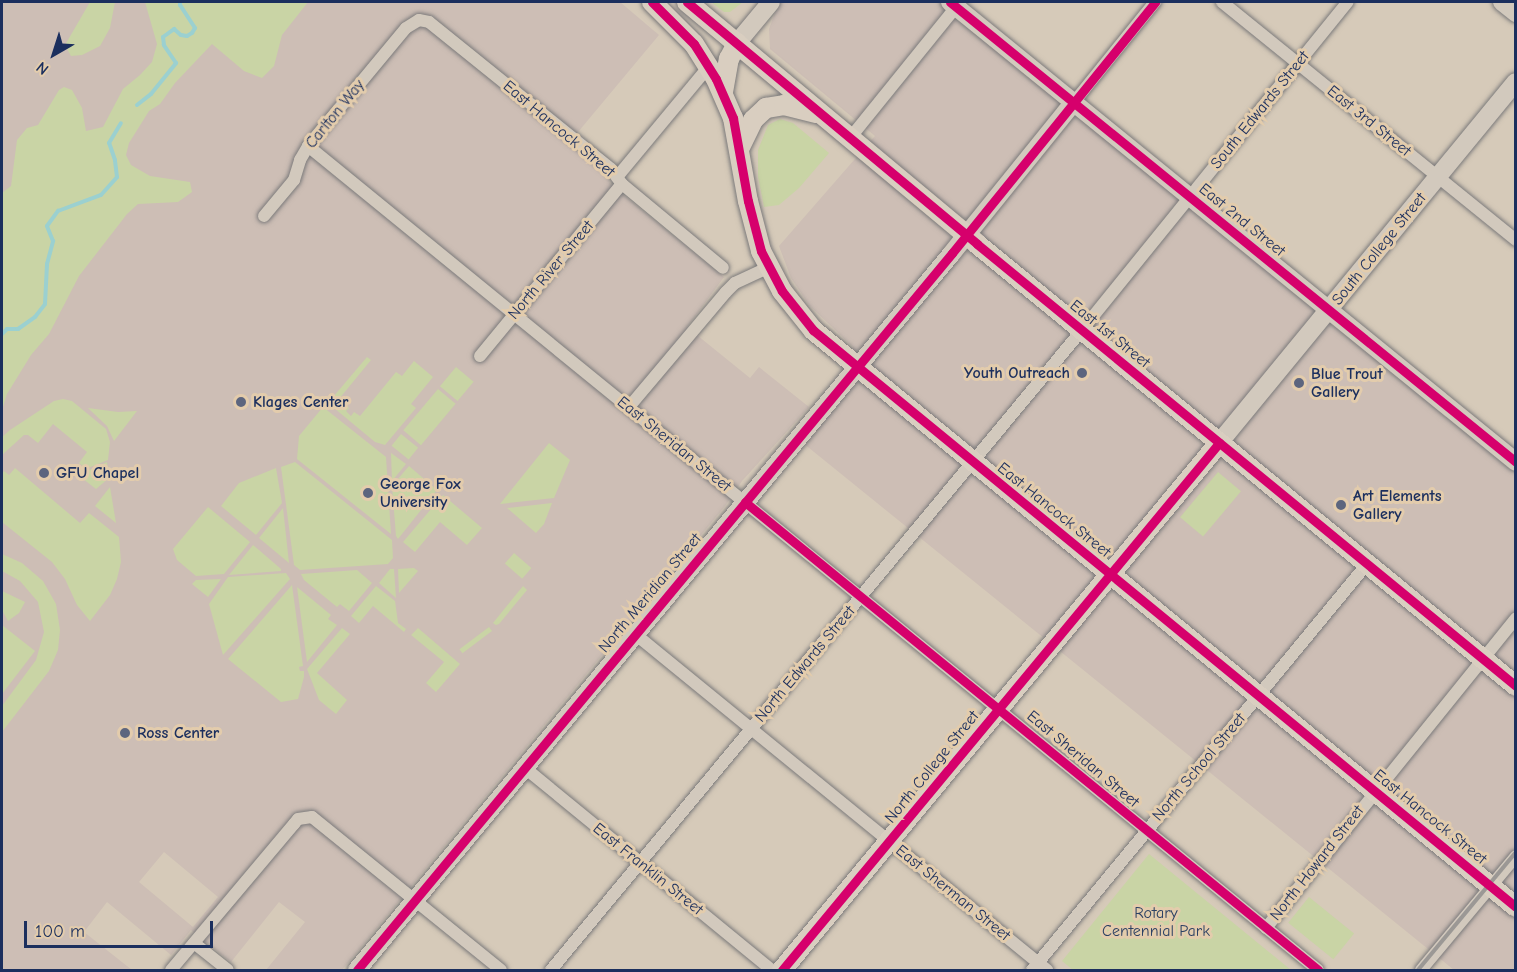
<!DOCTYPE html>
<style>
body{margin:0}
#map{position:relative;width:1517px;height:972px;overflow:hidden;background:#d6cab9;font-family:"Comic Neue",sans-serif}
div>[style]{position:absolute}
.built>*{inset:0;background:#cdbeb5}
.green>*{inset:0;background:#c9d4a5;transform-origin:0 0}
.stream>*{height:4px;margin:-2px;padding:0 2px;transform-origin:2px;border-radius:2px;background:#9bd0d0}
.roads{filter:drop-shadow(0 0 2px #7b7a7b) drop-shadow(0 0 2px #7b7a7b)}
.street>*{height:12px;margin:-6px;padding:0 6px;transform-origin:6px;border-radius:6px;background:#d2c9bd}
.secondary>*{height:18px;margin:-9px;padding:0 9px;transform-origin:9px;border-radius:9px;background:#d2c9bd}
.primary>*{height:20px;margin:-10px;padding:0 10px;transform-origin:10px;border-radius:10px;background:#d9cec0}
.rail>*{height:4px;margin:-2px;padding:0 2px;transform-origin:2px;border-radius:2px;background:#9b9895}
.cycleway>*{height:9px;margin:-4.5px;padding:0 4.5px;transform-origin:4.5px;border-radius:4.5px;background:#d6006c}
.dots>*{width:16px;height:16px;translate:-50% -50%;box-sizing:border-box;border:3px solid #e3ccac;border-radius:50%}
span{translate:-50% -50%;white-space:nowrap;text-align:center;line-height:1.15;-webkit-text-stroke:6px #e3ccac;paint-order:stroke}
.street-label{font-size:16px;color:#1b2f5e}
.poi-label{font-size:16px;color:#1b2f5e;font-weight:700}
.right{translate:-100% -50%;text-align:right}
.left{translate:0 -50%;text-align:left}
.park-label{font-size:16px;color:#2b4063}
.frame{position:absolute;inset:0;border:3px solid #1b2f5e;pointer-events:none}
.north{position:absolute;left:24px;top:24px;width:60px;height:60px;-webkit-text-stroke:4px #e3ccac;paint-order:stroke;rotate:219deg;font-size:16px;font-weight:700;line-height:24px;text-align:center;color:#1b2f5e}
.north::after{content:'';display:block;margin:auto;width:21px;height:27px;background:#1b2f5e;clip-path:polygon(50% 0,100% 100%,50% 72%,0 100%)}
.scale{position:absolute;left:24px;top:921px;width:189px;height:27px;box-sizing:border-box;border:3px solid #1b2f5e;border-top:0;padding-left:8px;font-size:18px;line-height:21px;white-space:nowrap;color:#1b2f5e;-webkit-text-stroke:4px #e3ccac;paint-order:stroke}
</style>
<div id="map">
<div class="built">
<i style="clip-path:polygon(evenodd,2px 2px,620px 2px,659px 35px,568px 144px,608px 176px,610px 184px,724px 277px,687px 327px,750px 378px,759px 367px,809px 407px,742px 481px,725px 506px,342px 970px,266px 970px,305px 922px,279px 902px,231px 962px,191px 930px,171px 955px,107px 902px,84px 932px,132px 970px,2px 970px,2px 2px,164px 852px,218px 897px,193px 927px,139px 882px,164px 852px)"></i>
<i style="clip-path:polygon(779px 2px,947px 2px,1515px 472px,1515px 970px,1454px 970px,798px 439px,844px 384px,853px 347px,809px 305px,791px 278px,779px 246px,875px 136px,770px 49px,769px 29px)"></i>
</div>
<div class="green">
<i style="clip-path:polygon(90px 2px,115px 2px,110px 28px,100px 46px,82px 55px,71px 56px,65px 45px)"></i>
<i style="clip-path:polygon(145px 2px,308px 2px,282px 35px,274px 66px,262px 78px,244px 71px,212px 44px,175px 83px,160px 104px,149px 111px,129px 143px,126px 155px,131px 165px,150px 176px,190px 182px,192px 192px,178px 202px,138px 204px,127px 214px,79px 276px,49px 334px,31px 355px,7px 394px,2px 410px,2px 193px,11px 186px,17px 140px,27px 128px,38px 125px,59px 90px,64px 87px,72px 90px,82px 108px,86px 131px,103px 127px,123px 89px,140px 75px,152px 62px,157px 44px)"></i>
<i style="clip-path:polygon(711px 2px,743px 2px,730px 12px,724px 12px)"></i>
<i style="clip-path:polygon(780px 119px,793px 123px,829px 153px,799px 188px,779px 205px,764px 207px,758px 177px,758px 150px,768px 125px)"></i>
<i style="clip-path:polygon(367px 357px,371px 360px,339px 399px,349px 408px,346px 411px,351px 416px,354px 412px,360px 416px,396px 372px,402px 376px,414px 361px,433px 377px,411px 404px,416px 408px,385px 445px,375px 442px,328px 403px)"></i>
<i style="left:456px;top:367px;width:23px;height:25px;rotate:40deg"></i>
<i style="left:438px;top:389px;width:23px;height:54px;rotate:40deg"></i>
<i style="clip-path:polygon(63px 399px,72px 401px,106px 429px,110px 442px,108px 460px,88px 468px,83px 466px,79px 463px,87px 452px,53px 424px,38px 443px,28px 435px,24px 435px,2px 455px,2px 437px,10px 430px,54px 401px)"></i>
<i style="clip-path:polygon(323px 407px,386px 457px,391px 534px,297px 459px,299px 436px)"></i>
<i style="clip-path:polygon(88px 408px,118px 412px,137px 411px,114px 441px,107px 426px)"></i>
<i style="left:401px;top:434px;width:22px;height:15px;rotate:39deg"></i>
<i style="clip-path:polygon(549px 443px,570px 460px,554px 498px,500px 504px)"></i>
<i style="clip-path:polygon(391px 453px,406px 464px,392px 481px)"></i>
<i style="clip-path:polygon(107px 462px,109px 478px,96px 489px,73px 471px,77px 465px,89px 470px)"></i>
<i style="clip-path:polygon(295px 462px,392px 540px,393px 558px,388px 564px,300px 570px,294px 565px,281px 467px)"></i>
<i style="clip-path:polygon(409px 466px,437px 490px,398px 539px,396px 536px,392px 486px)"></i>
<i style="clip-path:polygon(15px 468px,80px 523px,89px 513px,119px 537px,121px 562px,117px 579px,110px 595px,90px 621px,77px 605px,65px 579px,52px 562px,2px 522px,2px 474px,4px 471px,9px 475px)"></i>
<i style="clip-path:polygon(276px 468px,282px 503px,256px 535px,221px 506px,239px 483px)"></i>
<i style="left:1218px;top:472px;width:30px;height:59px;rotate:40deg"></i>
<i style="clip-path:polygon(110px 487px,116px 523px,95px 506px)"></i>
<i style="clip-path:polygon(443px 495px,482px 528px,467px 545px,440px 522px,415px 552px,403px 542px)"></i>
<i style="clip-path:polygon(552px 503px,544px 524px,536px 533px,507px 508px)"></i>
<i style="clip-path:polygon(208px 507px,250px 542px,224px 574px,196px 576px,177px 560px,173px 549px)"></i>
<i style="clip-path:polygon(283px 508px,289px 563px,259px 538px)"></i>
<i style="clip-path:polygon(253px 545px,281px 569px,281px 571px,229px 575px)"></i>
<i style="left:514px;top:553px;width:23px;height:14px;rotate:41deg"></i>
<i style="clip-path:polygon(2px 554px,22px 563px,43px 581px,56px 604px,60px 630px,58px 650px,49px 671px,2px 732px,2px 706px,36px 660px,44px 632px,38px 602px,20px 581px,2px 571px)"></i>
<i style="clip-path:polygon(414px 568px,418px 571px,399px 593px,398px 569px)"></i>
<i style="clip-path:polygon(390px 569px,394px 569px,396px 598px,379px 583px)"></i>
<i style="clip-path:polygon(357px 570px,372px 583px,349px 611px,340px 604px,337px 607px,304px 580px,301px 574px)"></i>
<i style="clip-path:polygon(286px 573px,290px 579px,223px 655px,209px 604px,228px 577px)"></i>
<i style="clip-path:polygon(221px 579px,208px 597px,192px 584px,196px 580px)"></i>
<i style="clip-path:polygon(292px 585px,303px 666px,299px 667px,300px 671px,304px 671px,304px 677px,298px 699px,281px 702px,228px 659px)"></i>
<i style="clip-path:polygon(376px 586px,395px 601px,398px 623px,406px 629px,404px 632px,373px 606px,359px 623px,351px 616px)"></i>
<i style="clip-path:polygon(523px 586px,527px 590px,499px 624px,496px 625px,493px 623px)"></i>
<i style="clip-path:polygon(297px 587px,331px 615px,328px 619px,337px 625px,307px 662px)"></i>
<i style="clip-path:polygon(2px 591px,25px 602px,19px 613px,8px 621px,2px 610px)"></i>
<i style="clip-path:polygon(2px 625px,35px 651px,2px 694px)"></i>
<i style="left:489px;top:627px;width:5px;height:37px;rotate:53deg"></i>
<i style="clip-path:polygon(342px 628px,350px 634px,317px 673px,347px 700px,336px 714px,319px 700px,307px 669px)"></i>
<i style="clip-path:polygon(418px 628px,460px 664px,436px 692px,426px 683px,444px 662px,411px 635px)"></i>
<i style="clip-path:polygon(1149px 854px,1291px 970px,1073px 970px,1062px 961px)"></i>
<i style="left:1309px;top:897px;width:58px;height:33px;rotate:39deg"></i>
</div>
<div class="stream">
<i style="left:137px;top:105px;width:18px;rotate:-38deg"></i>
<i style="left:151px;top:94px;width:40px;rotate:-51deg"></i>
<i style="left:176px;top:63px;width:22px;rotate:-124deg"></i>
<i style="left:164px;top:45px;width:8px;rotate:-97deg"></i>
<i style="left:163px;top:37px;width:14px;rotate:-36deg"></i>
<i style="left:174px;top:29px;width:9px;rotate:41deg"></i>
<i style="left:181px;top:35px;width:6px;rotate:9deg"></i>
<i style="left:187px;top:36px;width:6px;rotate:-31deg"></i>
<i style="left:192px;top:33px;width:6px;rotate:-59deg"></i>
<i style="left:195px;top:28px;width:27px;rotate:-123deg"></i>
<i style="left:180px;top:5px;width:3px;rotate:-90deg"></i>
<i style="left:2px;top:334px;width:7px;rotate:-45deg"></i>
<i style="left:7px;top:329px;width:11px"></i>
<i style="left:18px;top:329px;width:21px;rotate:-35deg"></i>
<i style="left:35px;top:317px;width:16px;rotate:-52deg"></i>
<i style="left:45px;top:304px;width:40px;rotate:-87.1deg"></i>
<i style="left:47px;top:264px;width:24px;rotate:-75deg"></i>
<i style="left:53px;top:241px;width:16px;rotate:-112deg"></i>
<i style="left:47px;top:226px;width:19px;rotate:-54deg"></i>
<i style="left:58px;top:211px;width:46px;rotate:-20.4deg"></i>
<i style="left:101px;top:195px;width:24px;rotate:-48deg"></i>
<i style="left:117px;top:177px;width:17px;rotate:-97deg"></i>
<i style="left:115px;top:160px;width:18px;rotate:-109deg"></i>
<i style="left:109px;top:143px;width:23px;rotate:-59deg"></i>
</div>
<div class="roads">
<div class="street">
<i style="left:1222px;top:2px;width:378px;rotate:39deg"></i>
<i style="left:1074px;top:102px;width:129px;rotate:-51deg"></i>
<i style="left:850px;top:138px;width:175px;rotate:-51deg"></i>
<i style="left:308px;top:146px;width:1303px;rotate:39.21deg"></i>
<i style="left:617px;top:177px;width:144px;rotate:-50.3deg"></i>
<i style="left:264px;top:216px;width:47px;rotate:-50.2deg"></i>
<i style="left:294px;top:180px;width:21px;rotate:-73deg"></i>
<i style="left:300px;top:160px;width:16px;rotate:-60deg"></i>
<i style="left:308px;top:146px;width:153px;rotate:-50.3deg"></i>
<i style="left:406px;top:28px;width:15px;rotate:-32deg"></i>
<i style="left:419px;top:20px;width:10px;rotate:11deg"></i>
<i style="left:429px;top:22px;width:234px;rotate:38.9deg"></i>
<i style="left:611px;top:169px;width:19px;rotate:54deg"></i>
<i style="left:622px;top:184px;width:131px;rotate:39.7deg"></i>
<i style="left:480px;top:356px;width:223px;rotate:-50.5deg"></i>
<i style="left:629px;top:407px;width:150px;rotate:-49.9deg"></i>
<i style="left:726px;top:292px;width:13px;rotate:-45deg"></i>
<i style="left:735px;top:283px;width:38px;rotate:-25deg"></i>
<i style="left:635px;top:634px;width:532px;rotate:39.2deg"></i>
<i style="left:525px;top:768px;width:319px;rotate:39.3deg"></i>
<i style="left:1266px;top:928px;width:398px;rotate:-51.1deg"></i>
<i style="left:194px;top:943px;width:43px;rotate:38.5deg"></i>
<i style="left:171px;top:970px;width:191px;rotate:-49.9deg"></i>
<i style="left:294px;top:824px;width:6px;rotate:-51deg"></i>
<i style="left:298px;top:819px;width:14px;rotate:-8deg"></i>
<i style="left:312px;top:817px;width:243px;rotate:39deg"></i>
<i style="left:551px;top:970px;width:832px;rotate:-50.32deg"></i>
<i style="left:1082px;top:330px;width:422px;rotate:-51deg"></i>
<i style="left:1032px;top:970px;width:526px;rotate:-50.47deg"></i>
<i style="left:1421px;top:970px;width:148px;rotate:-50.2deg"></i>
</div>
<div class="secondary">
<i style="left:950px;top:2px;width:729px;rotate:39.1deg"></i>
<i style="left:1502px;top:2px;width:18px;rotate:38deg"></i>
<i style="left:737px;top:43px;width:53px;rotate:-50.3deg"></i>
<i style="left:1219px;top:443px;width:467px;rotate:-50.6deg"></i>
<i style="left:357px;top:970px;width:932px;rotate:-50.31deg"></i>
<i style="left:952px;top:253px;width:194px;rotate:-51.1deg"></i>
</div>
<div class="primary">
<i style="left:652px;top:2px;width:59px;rotate:45deg"></i>
<i style="left:694px;top:44px;width:41px;rotate:57.8deg"></i>
<i style="left:716px;top:79px;width:43px;rotate:66.4deg"></i>
<i style="left:733px;top:118px;width:84px;rotate:79.8deg"></i>
<i style="left:748px;top:201px;width:52px;rotate:75.4deg"></i>
<i style="left:761px;top:251px;width:45px;rotate:62.3deg"></i>
<i style="left:782px;top:291px;width:50px;rotate:51.5deg"></i>
<i style="left:813px;top:330px;width:909px;rotate:39.38deg"></i>
<i style="left:687px;top:2px;width:378px;rotate:39.8deg"></i>
<i style="left:977px;top:244px;width:697px;rotate:39.35deg"></i>
<i style="left:723px;top:92px;width:34px;rotate:-80deg"></i>
<i style="left:729px;top:59px;width:18px;rotate:-63deg"></i>
<i style="left:740px;top:147px;width:30px;rotate:-64deg"></i>
<i style="left:753px;top:120px;width:18px;rotate:-43deg"></i>
<i style="left:766px;top:108px;width:18px;rotate:-9deg"></i>
<i style="left:784px;top:105px;width:33px;rotate:14deg"></i>
<i style="left:782px;top:970px;width:685px;rotate:-50.33deg"></i>
</div>
</div>
<div class="rail">
<i style="left:1418px;top:970px;width:153px;rotate:-50.3deg"></i>
</div>
<div class="cycleway">
<i style="left:652px;top:2px;width:59px;rotate:45deg"></i>
<i style="left:694px;top:44px;width:41px;rotate:57.8deg"></i>
<i style="left:716px;top:79px;width:43px;rotate:66.4deg"></i>
<i style="left:733px;top:118px;width:84px;rotate:79.8deg"></i>
<i style="left:748px;top:201px;width:52px;rotate:75.4deg"></i>
<i style="left:761px;top:251px;width:45px;rotate:62.3deg"></i>
<i style="left:782px;top:291px;width:50px;rotate:51.5deg"></i>
<i style="left:813px;top:330px;width:909px;rotate:39.38deg"></i>
<i style="left:687px;top:2px;width:378px;rotate:39.8deg"></i>
<i style="left:977px;top:244px;width:697px;rotate:39.35deg"></i>
<i style="left:950px;top:2px;width:729px;rotate:39.1deg"></i>
<i style="left:745px;top:502px;width:740px;rotate:39.24deg"></i>
<i style="left:357px;top:970px;width:932px;rotate:-50.31deg"></i>
<i style="left:952px;top:253px;width:323px;rotate:-51deg"></i>
<i style="left:782px;top:970px;width:685px;rotate:-50.33deg"></i>
</div>
<div class="dots">
<i style="left:1082px;top:373px;background:#5c657e"></i>
<i style="left:1299px;top:383px;background:#5c657e"></i>
<i style="left:241px;top:402px;background:#5c657e"></i>
<i style="left:44px;top:473px;background:#5c657e"></i>
<i style="left:368px;top:493px;background:#5c657e"></i>
<i style="left:1341px;top:505px;background:#5c657e"></i>
<i style="left:125px;top:733px;background:#5c657e"></i>
</div>
<div class="street-label">
<span style="left:1260px;top:110px;rotate:-51deg">South Edwards Street</span>
<span style="left:335px;top:114px;rotate:-51deg">Carlton Way</span>
<span style="left:1369px;top:121px;rotate:39deg">East 3rd Street</span>
<span style="left:559px;top:129px;rotate:40deg">East Hancock Street</span>
<span style="left:1242px;top:220px;rotate:39deg">East 2nd Street</span>
<span style="left:1379px;top:249px;rotate:-51deg">South College Street</span>
<span style="left:551px;top:270px;rotate:-50deg">North River Street</span>
<span style="left:1110px;top:334px;rotate:39deg">East 1st Street</span>
<span style="left:674px;top:444px;rotate:39deg">East Sheridan Street</span>
<span style="left:1054px;top:510px;rotate:39deg">East Hancock Street</span>
<span style="left:650px;top:593px;rotate:-50deg">North Meridian Street</span>
<span style="left:805px;top:664px;rotate:-50deg">North Edwards Street</span>
<span style="left:1083px;top:759px;rotate:40deg">East Sheridan Street</span>
<span style="left:932px;top:767px;rotate:-51deg">North College Street</span>
<span style="left:1199px;top:767px;rotate:-50deg">North School Street</span>
<span style="left:1430px;top:817px;rotate:39deg">East Hancock Street</span>
<span style="left:1317px;top:863px;rotate:-52deg">North Howard Street</span>
<span style="left:648px;top:869px;rotate:39deg">East Franklin Street</span>
<span style="left:953px;top:893px;rotate:39deg">East Sherman Street</span>
</div>
<div class="poi-label">
<span class="right" style="left:1070px;top:373px">Youth Outreach</span>
<span class="left" style="left:1311px;top:383px">Blue Trout<br>Gallery</span>
<span class="left" style="left:253px;top:402px">Klages Center</span>
<span class="left" style="left:56px;top:473px">GFU Chapel</span>
<span class="left" style="left:380px;top:493px">George Fox<br>University</span>
<span class="left" style="left:1353px;top:505px">Art Elements<br>Gallery</span>
<span class="left" style="left:137px;top:733px">Ross Center</span>
</div>
<div class="park-label">
<span style="left:1156px;top:922px">Rotary<br>Centennial Park</span>
</div>
<div class="frame"></div>
<div class="north">N</div>
<div class="scale">100 m</div>
</div>
